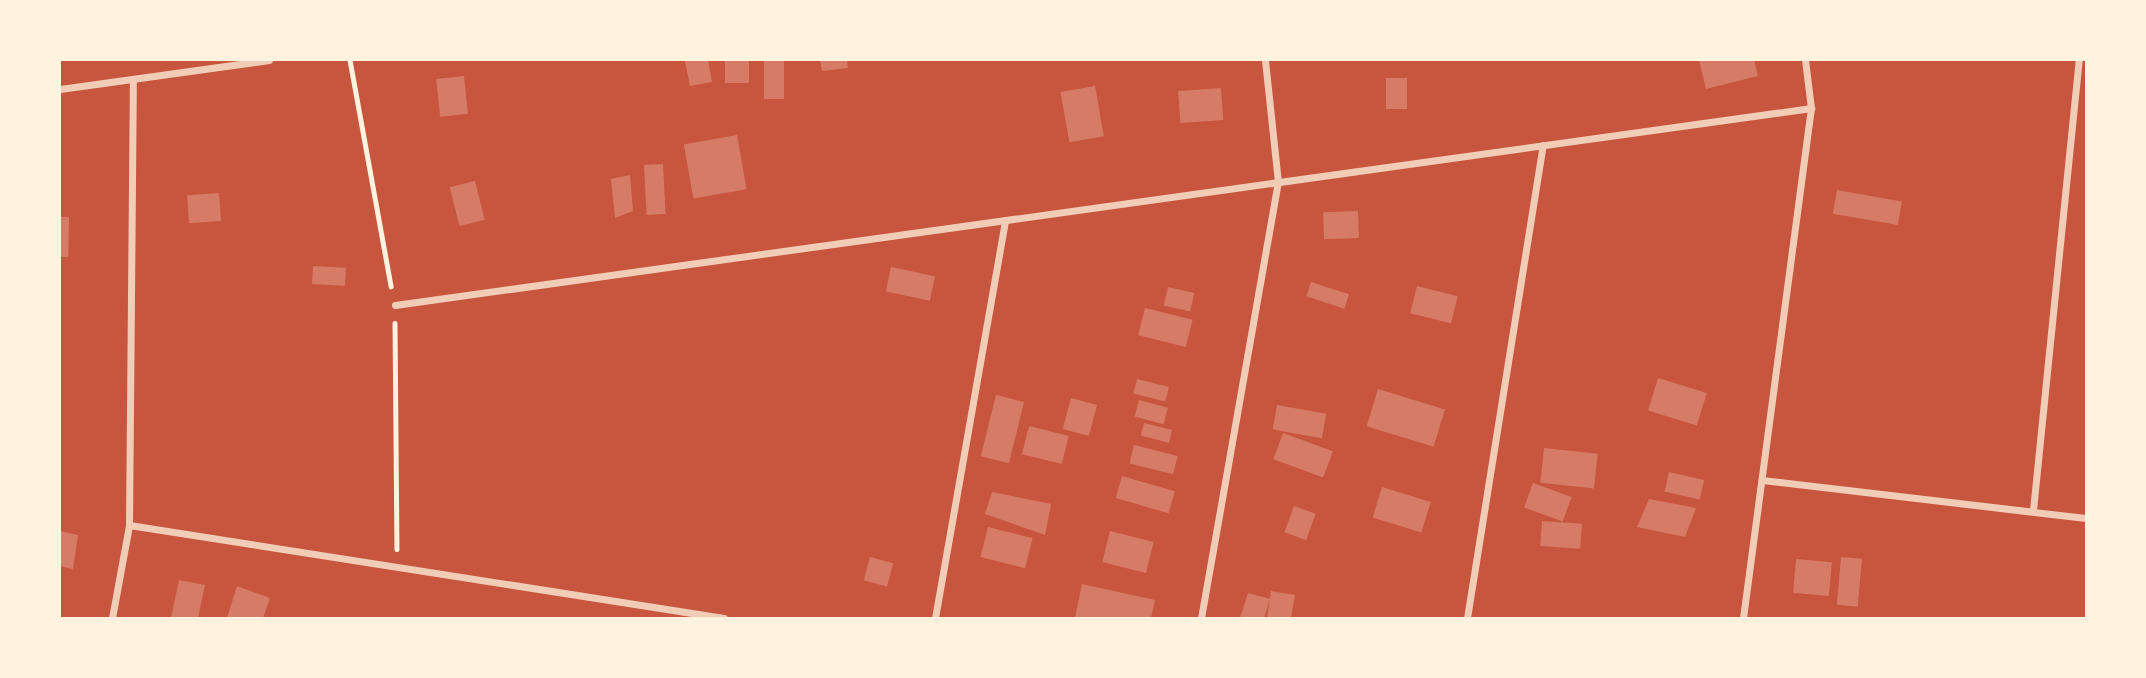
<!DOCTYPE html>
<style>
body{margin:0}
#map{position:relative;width:2146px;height:678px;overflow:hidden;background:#c8553d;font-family:"Titillium Web",sans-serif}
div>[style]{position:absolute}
.building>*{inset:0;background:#d67c66;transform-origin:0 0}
.path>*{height:4.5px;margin:-2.25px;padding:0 2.25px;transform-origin:2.25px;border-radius:2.25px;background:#fff3e0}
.minor>*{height:7px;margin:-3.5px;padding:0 3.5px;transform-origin:3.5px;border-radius:3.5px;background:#f1ccb7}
span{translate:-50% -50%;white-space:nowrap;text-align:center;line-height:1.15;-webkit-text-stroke:6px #fff3e0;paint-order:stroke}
.frame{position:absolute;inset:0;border:61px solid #fff3e0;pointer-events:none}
</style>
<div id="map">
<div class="building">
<i style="clip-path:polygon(708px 60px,712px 82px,690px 86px,685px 61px)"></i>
<i style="left:725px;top:60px;width:24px;height:23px"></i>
<i style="left:764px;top:60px;width:20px;height:39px"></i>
<i style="clip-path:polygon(820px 60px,847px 60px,848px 68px,822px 71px)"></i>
<i style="clip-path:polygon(1699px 60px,1754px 60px,1758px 76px,1706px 89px)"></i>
<i style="left:464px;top:76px;width:38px;height:28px;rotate:84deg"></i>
<i style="left:1407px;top:78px;width:31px;height:21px;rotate:90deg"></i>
<i style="left:1095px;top:86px;width:51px;height:35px;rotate:80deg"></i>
<i style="left:1221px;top:88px;width:32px;height:43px;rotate:86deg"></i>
<i style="left:737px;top:135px;width:55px;height:54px;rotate:80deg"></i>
<i style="left:663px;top:164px;width:50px;height:19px;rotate:87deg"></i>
<i style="clip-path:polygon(630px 175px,633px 211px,615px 218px,611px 179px)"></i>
<i style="left:475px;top:181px;width:40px;height:26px;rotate:76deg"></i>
<i style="left:1837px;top:190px;width:66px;height:24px;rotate:10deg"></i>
<i style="left:219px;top:193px;width:28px;height:32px;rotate:86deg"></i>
<i style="left:1358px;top:211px;width:27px;height:35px;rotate:88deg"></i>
<i style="left:69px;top:217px;width:40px;height:9px;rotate:91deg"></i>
<i style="left:313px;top:266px;width:33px;height:18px;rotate:3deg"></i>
<i style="left:891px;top:267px;width:45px;height:25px;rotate:12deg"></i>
<i style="left:1311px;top:282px;width:40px;height:15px;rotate:18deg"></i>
<i style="left:1417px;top:286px;width:42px;height:28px;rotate:14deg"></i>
<i style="left:1168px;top:287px;width:27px;height:19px;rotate:13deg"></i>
<i style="left:1145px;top:308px;width:49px;height:28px;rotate:14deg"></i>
<i style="left:1658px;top:378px;width:51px;height:34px;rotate:17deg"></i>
<i style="left:1137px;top:379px;width:33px;height:15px;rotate:14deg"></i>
<i style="left:1378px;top:389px;width:70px;height:39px;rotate:17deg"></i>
<i style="left:996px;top:395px;width:29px;height:63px;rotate:14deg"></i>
<i style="left:1071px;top:398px;width:27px;height:32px;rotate:15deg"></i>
<i style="left:1139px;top:400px;width:30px;height:17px;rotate:15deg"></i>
<i style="left:1277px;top:405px;width:50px;height:25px;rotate:10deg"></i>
<i style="left:1144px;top:423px;width:29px;height:13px;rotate:14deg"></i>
<i style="left:1029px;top:426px;width:41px;height:29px;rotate:14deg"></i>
<i style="left:1283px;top:433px;width:53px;height:28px;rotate:20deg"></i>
<i style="left:1134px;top:445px;width:45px;height:19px;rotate:14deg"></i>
<i style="left:1544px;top:448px;width:54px;height:35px;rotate:6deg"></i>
<i style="left:1669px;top:472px;width:36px;height:20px;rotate:13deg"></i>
<i style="left:1122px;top:476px;width:55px;height:23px;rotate:16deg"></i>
<i style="left:1533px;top:483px;width:41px;height:26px;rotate:20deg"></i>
<i style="left:1382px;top:487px;width:51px;height:32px;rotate:17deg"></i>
<i style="clip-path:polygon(992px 492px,1051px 504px,1045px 535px,985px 514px)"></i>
<i style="clip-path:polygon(1649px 499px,1696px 508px,1685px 537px,1637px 527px)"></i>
<i style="left:1294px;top:506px;width:23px;height:28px;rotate:20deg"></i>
<i style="left:1542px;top:521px;width:40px;height:25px;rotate:4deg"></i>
<i style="left:988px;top:527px;width:46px;height:31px;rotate:14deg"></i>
<i style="clip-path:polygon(60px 531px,78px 535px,73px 569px,60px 566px)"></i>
<i style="left:1110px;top:531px;width:45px;height:32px;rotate:14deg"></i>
<i style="left:870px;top:557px;width:24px;height:24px;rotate:15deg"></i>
<i style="left:1841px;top:557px;width:21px;height:48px;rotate:5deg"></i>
<i style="left:1796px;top:559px;width:36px;height:34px;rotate:5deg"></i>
<i style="clip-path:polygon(179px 580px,205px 585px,198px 618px,171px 618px)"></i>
<i style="clip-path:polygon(1082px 584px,1155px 600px,1151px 618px,1075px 618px)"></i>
<i style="clip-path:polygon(237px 586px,270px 598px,263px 618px,227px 618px)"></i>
<i style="clip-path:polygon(1271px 591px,1295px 595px,1291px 618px,1267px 618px)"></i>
<i style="clip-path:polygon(1248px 593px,1270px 599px,1264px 618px,1240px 618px)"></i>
</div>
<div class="path">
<i style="left:350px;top:60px;width:230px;rotate:79.7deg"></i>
<i style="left:395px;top:323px;width:226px;rotate:89.5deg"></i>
</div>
<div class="minor">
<i style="left:60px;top:89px;width:211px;rotate:-7.9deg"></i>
<i style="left:395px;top:305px;width:1430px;rotate:-7.92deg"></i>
<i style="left:1762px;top:480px;width:326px;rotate:6.7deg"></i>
<i style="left:2033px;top:510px;width:452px;rotate:-84.2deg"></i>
<i style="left:129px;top:525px;width:602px;rotate:8.88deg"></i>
<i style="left:112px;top:618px;width:95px;rotate:-79.6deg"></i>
<i style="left:129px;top:525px;width:445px;rotate:-89.5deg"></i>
<i style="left:935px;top:618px;width:404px;rotate:-80deg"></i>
<i style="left:1201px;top:618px;width:443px;rotate:-80deg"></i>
<i style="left:1278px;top:182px;width:123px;rotate:-96.1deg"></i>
<i style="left:1467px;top:618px;width:479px;rotate:-80.9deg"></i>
<i style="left:1743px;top:618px;width:515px;rotate:-82.41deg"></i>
<i style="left:1811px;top:108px;width:48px;rotate:-97.1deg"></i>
</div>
<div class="frame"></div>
</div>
